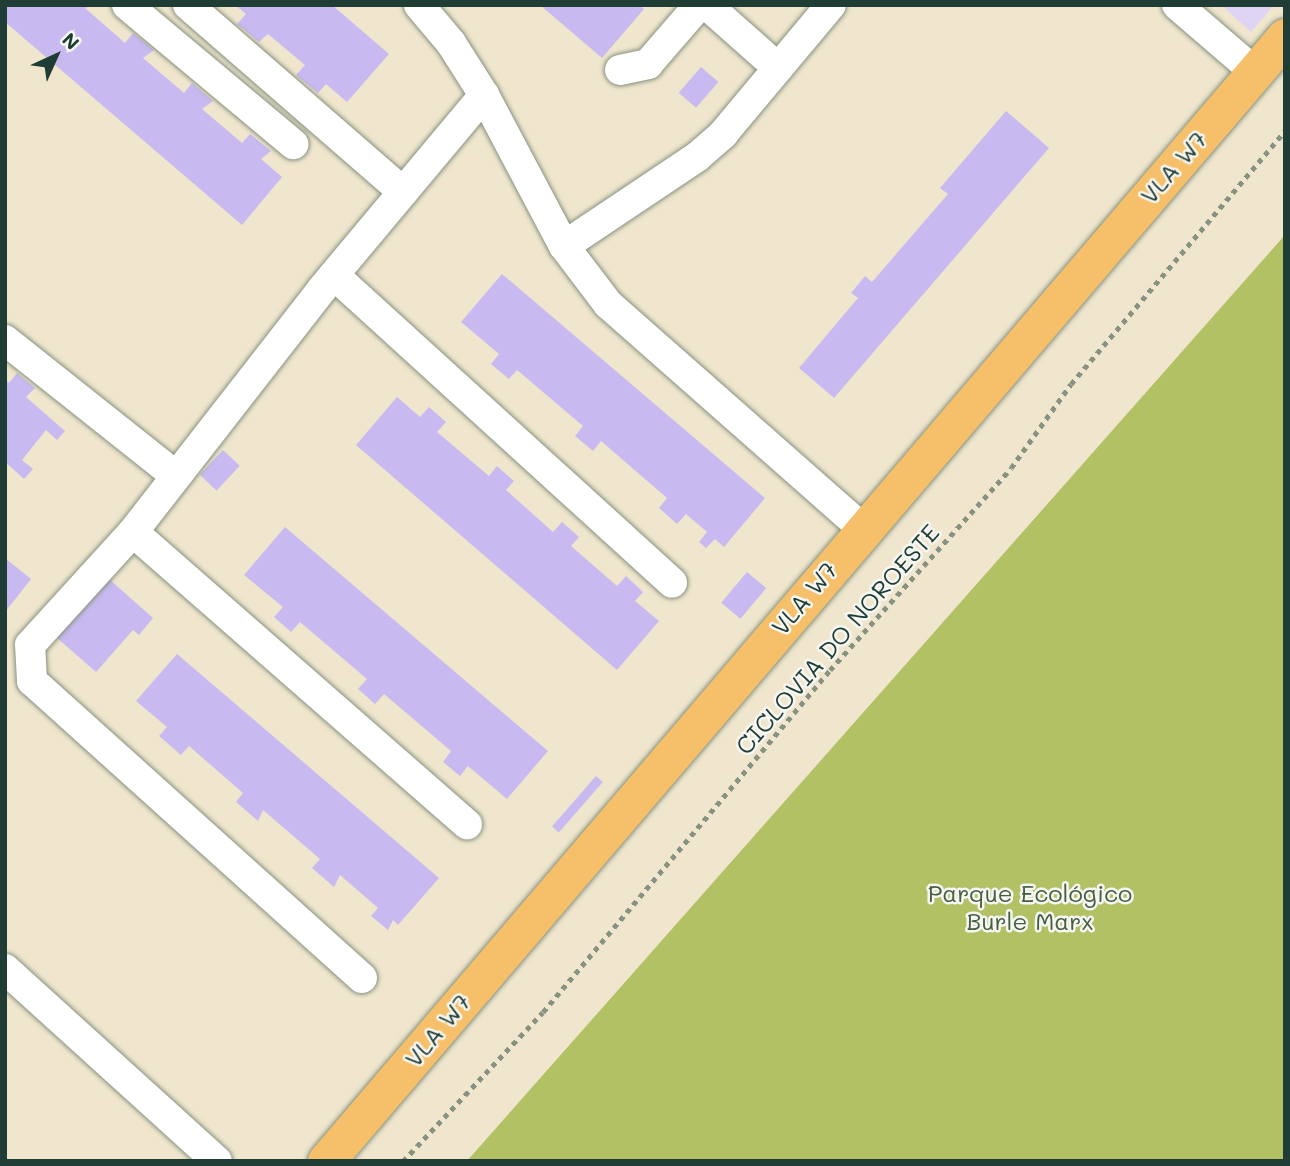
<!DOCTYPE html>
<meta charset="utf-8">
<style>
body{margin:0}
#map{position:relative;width:1290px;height:1166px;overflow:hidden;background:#efe6cd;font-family:Mali,sans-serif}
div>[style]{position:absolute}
.built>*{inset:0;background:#e0d4f4}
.green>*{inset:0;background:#b2c164}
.building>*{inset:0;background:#c8baf0;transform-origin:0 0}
.path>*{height:4.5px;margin-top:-2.25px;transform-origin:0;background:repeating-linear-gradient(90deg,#879280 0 5px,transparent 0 10px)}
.roads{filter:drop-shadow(0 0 2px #879280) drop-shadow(0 0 2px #879280)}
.minor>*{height:30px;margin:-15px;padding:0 15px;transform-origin:15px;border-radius:15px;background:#fff}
.major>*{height:37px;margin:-18.5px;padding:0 18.5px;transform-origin:18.5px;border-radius:18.5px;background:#f6c06b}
span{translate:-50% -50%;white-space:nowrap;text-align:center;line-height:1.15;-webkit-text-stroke:5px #f6f6f2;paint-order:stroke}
.street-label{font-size:24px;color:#1f3d34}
.park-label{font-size:24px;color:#445e40}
.frame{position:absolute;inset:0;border:7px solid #1f3d34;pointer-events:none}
.north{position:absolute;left:21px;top:21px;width:70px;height:70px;-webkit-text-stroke:5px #f6f6f2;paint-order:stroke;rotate:45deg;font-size:19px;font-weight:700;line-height:28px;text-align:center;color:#1f3d34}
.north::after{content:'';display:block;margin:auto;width:24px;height:32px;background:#1f3d34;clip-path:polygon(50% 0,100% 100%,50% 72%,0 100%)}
</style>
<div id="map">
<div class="built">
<i style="clip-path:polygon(1221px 5px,1274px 5px,1251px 32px)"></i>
</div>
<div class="green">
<i style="clip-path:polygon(1285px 235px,1285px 1161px,467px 1161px)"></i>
</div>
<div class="building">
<i style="clip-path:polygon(5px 5px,94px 5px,85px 8px,125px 43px,133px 33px,154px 50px,143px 58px,184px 93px,192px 83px,213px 101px,202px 109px,242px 143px,250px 134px,271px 151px,261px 159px,282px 177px,242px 225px,5px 22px)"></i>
<i style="clip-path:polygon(235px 5px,332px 5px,389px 54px,347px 102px,326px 84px,318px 93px,296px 75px,305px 65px,268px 34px,259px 42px,237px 24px,246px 14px)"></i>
<i style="clip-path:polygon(540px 5px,639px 5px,644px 9px,602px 58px)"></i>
<i style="left:701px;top:67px;width:23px;height:34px;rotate:41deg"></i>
<i style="clip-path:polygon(1006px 111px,1049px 148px,834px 398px,799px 368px,858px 298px,851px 293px,865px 276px,872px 282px,948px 194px,940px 188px)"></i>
<i style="clip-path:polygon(502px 274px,765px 498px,724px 547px,715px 539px,706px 548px,699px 542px,707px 532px,686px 514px,677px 524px,659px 508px,667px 498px,601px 441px,593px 451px,575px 436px,583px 426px,517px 370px,509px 379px,491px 364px,499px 354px,461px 322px)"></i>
<i style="clip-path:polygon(17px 373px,35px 388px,26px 397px,65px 431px,57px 440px,46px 430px,22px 460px,33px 469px,24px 479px,5px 462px,5px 379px,9px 383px)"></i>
<i style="clip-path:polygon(397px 397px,420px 417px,429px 407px,446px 422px,437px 432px,489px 476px,497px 466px,514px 481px,506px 490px,553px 532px,562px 522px,579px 537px,571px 546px,617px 586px,626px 576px,643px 592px,635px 601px,659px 621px,617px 670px,356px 445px)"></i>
<i style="left:223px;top:450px;width:23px;height:34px;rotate:43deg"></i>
<i style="clip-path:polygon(285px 527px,548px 751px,507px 799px,468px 766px,460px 776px,443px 762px,451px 751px,384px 694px,375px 704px,358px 689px,367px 679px,300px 622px,291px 632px,274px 617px,283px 607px,244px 575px)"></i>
<i style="clip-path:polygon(5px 558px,31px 579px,5px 612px)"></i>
<i style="left:747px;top:572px;width:25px;height:40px;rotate:40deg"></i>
<i style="clip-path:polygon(108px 578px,153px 618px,139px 635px,133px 630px,96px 672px,56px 637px)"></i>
<i style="clip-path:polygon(177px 654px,439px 878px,398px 925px,393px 920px,388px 930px,371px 916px,378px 908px,340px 875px,334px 887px,312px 868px,320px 859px,263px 810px,258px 821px,236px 802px,243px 793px,189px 746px,181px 755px,159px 736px,167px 727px,136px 701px)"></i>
<i style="left:596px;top:776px;width:9px;height:67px;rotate:41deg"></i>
</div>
<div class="path">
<i style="left:403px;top:1161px;width:204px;rotate:-46.8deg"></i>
<i style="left:543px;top:1012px;width:446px;rotate:-50deg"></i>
<i style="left:830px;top:670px;width:271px;rotate:-48.1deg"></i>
<i style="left:1011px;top:468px;width:103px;rotate:-54.5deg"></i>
<i style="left:1071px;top:384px;width:331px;rotate:-49.8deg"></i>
</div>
<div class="roads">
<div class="minor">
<i style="left:127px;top:5px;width:217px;rotate:39.9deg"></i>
<i style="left:188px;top:5px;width:285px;rotate:41deg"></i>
<i style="left:419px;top:5px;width:50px;rotate:49.9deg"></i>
<i style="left:451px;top:43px;width:62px;rotate:57.6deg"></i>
<i style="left:484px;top:95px;width:171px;rotate:62.1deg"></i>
<i style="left:564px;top:246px;width:73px;rotate:52.8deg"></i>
<i style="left:608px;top:304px;width:340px;rotate:41.4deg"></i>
<i style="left:707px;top:5px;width:95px;rotate:41.6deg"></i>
<i style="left:1177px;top:5px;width:103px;rotate:40.7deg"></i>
<i style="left:620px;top:70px;width:29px;rotate:-12deg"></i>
<i style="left:648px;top:64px;width:78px;rotate:-49.2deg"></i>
<i style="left:564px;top:246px;width:160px;rotate:-33.8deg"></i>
<i style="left:697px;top:157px;width:35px;rotate:-41deg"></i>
<i style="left:723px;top:134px;width:168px;rotate:-50.1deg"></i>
<i style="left:334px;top:275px;width:457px;rotate:42.3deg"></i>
<i style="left:5px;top:340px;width:218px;rotate:38.5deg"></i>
<i style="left:133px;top:532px;width:444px;rotate:41.2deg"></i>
<i style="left:5px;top:969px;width:286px;rotate:42.2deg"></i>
<i style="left:362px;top:978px;width:444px;rotate:-138deg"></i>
<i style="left:32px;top:681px;width:36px;rotate:-93deg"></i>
<i style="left:30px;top:645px;width:153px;rotate:-47.7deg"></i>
<i style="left:133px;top:532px;width:308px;rotate:-52.1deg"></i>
<i style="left:322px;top:289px;width:253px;rotate:-50.1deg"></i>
</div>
<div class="major">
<i style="left:326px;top:1161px;width:1478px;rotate:-49.53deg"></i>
</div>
</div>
<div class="street-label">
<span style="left:1173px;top:167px;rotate:-49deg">VLA W7</span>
<span style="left:804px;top:598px;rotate:-50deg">VLA W7</span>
<span style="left:837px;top:639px;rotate:-49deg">CICLOVIA DO NOROESTE</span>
<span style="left:437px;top:1030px;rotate:-50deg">VLA W7</span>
</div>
<div class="park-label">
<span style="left:1030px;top:907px">Parque Ecológico<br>Burle Marx</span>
</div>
<div class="frame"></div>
<div class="north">N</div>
</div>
